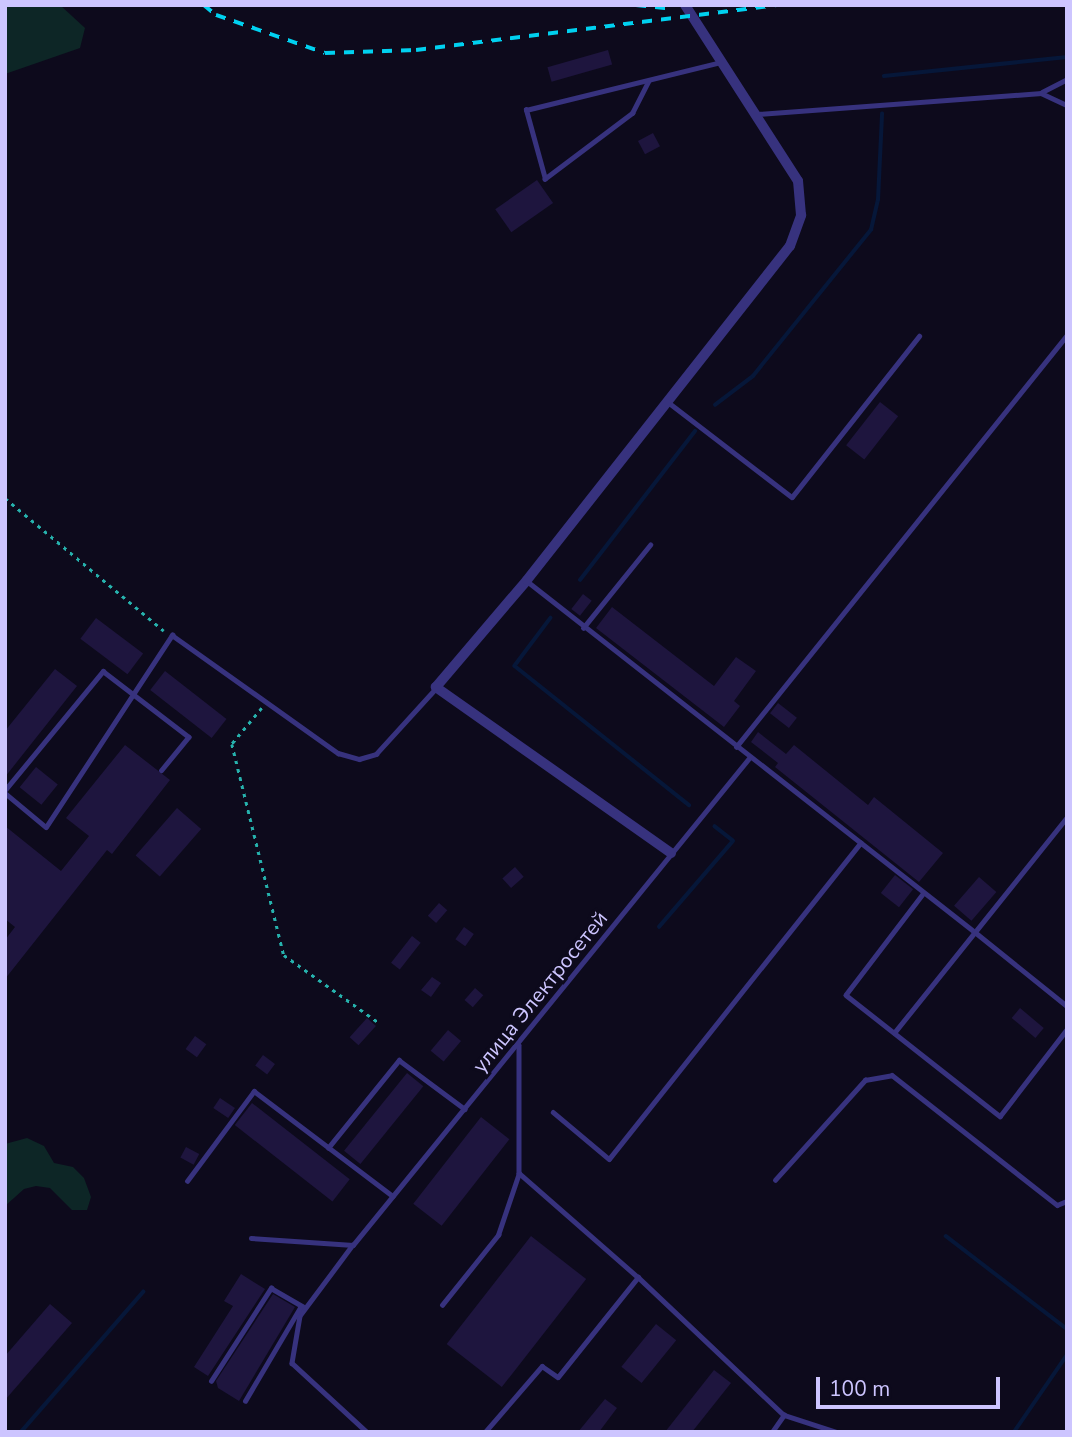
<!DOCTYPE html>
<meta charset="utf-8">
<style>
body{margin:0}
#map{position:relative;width:1072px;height:1437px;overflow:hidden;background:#0d0a1c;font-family:"Nunito Sans",sans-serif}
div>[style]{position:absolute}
.green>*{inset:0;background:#0d2626}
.stream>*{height:3.5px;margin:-1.75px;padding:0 1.75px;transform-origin:1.75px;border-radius:1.75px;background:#061739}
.building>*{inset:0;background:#1e153e;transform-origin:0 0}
.path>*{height:2.5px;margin-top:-1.25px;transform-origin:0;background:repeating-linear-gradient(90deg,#26b2ad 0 3.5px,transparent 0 8.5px)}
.service>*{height:4.5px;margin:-2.25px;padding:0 2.25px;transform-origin:2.25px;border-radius:2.25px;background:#37327e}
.minor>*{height:10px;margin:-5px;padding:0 5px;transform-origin:5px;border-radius:5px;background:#37327e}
.rail>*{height:3.5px;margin-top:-1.75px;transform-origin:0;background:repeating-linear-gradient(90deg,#00d1f0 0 10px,transparent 0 19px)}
span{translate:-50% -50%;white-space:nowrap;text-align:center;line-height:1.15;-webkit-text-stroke:6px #0d0a1c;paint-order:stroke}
.street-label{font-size:21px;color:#cdc5ff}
.frame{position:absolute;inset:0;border:7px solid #cdc5ff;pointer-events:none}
.scale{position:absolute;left:816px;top:1377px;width:184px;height:32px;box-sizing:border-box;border:4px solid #cdc5ff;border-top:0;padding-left:9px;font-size:21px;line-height:24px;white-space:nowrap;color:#cdc5ff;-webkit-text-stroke:5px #0d0a1c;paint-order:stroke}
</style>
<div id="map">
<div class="green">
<i style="clip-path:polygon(5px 5px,60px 5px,85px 28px,80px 48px,5px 74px)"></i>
<i style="clip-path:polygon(27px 1138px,44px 1146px,54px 1163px,73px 1167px,84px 1178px,91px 1197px,87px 1210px,72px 1210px,50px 1188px,36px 1186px,24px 1189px,5px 1206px,5px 1144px)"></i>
</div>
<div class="stream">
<i style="left:884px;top:76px;width:184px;rotate:-5.9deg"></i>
<i style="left:715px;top:405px;width:48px;rotate:-37.3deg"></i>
<i style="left:753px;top:376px;width:188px;rotate:-51.1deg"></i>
<i style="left:871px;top:230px;width:31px;rotate:-77deg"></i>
<i style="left:878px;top:200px;width:86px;rotate:-87.3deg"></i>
<i style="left:580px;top:580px;width:188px;rotate:-52.3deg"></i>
<i style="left:551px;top:618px;width:60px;rotate:126.9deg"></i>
<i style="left:515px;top:666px;width:223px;rotate:38.6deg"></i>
<i style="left:659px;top:927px;width:113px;rotate:-49.3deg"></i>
<i style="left:733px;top:841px;width:23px;rotate:-142deg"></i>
<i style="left:946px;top:1236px;width:153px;rotate:37.5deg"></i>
<i style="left:21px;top:1432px;width:186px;rotate:-48.9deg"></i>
<i style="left:1014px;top:1432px;width:93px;rotate:-55.5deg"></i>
</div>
<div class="building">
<i style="left:608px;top:50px;width:15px;height:63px;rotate:74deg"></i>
<i style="left:653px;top:133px;width:15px;height:17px;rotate:62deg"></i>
<i style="left:537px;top:180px;width:28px;height:51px;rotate:55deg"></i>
<i style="left:880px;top:402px;width:23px;height:55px;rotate:38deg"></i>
<i style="left:583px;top:594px;width:11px;height:19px;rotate:38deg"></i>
<i style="clip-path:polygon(612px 607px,714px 686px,736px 657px,756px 671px,734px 701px,740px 706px,724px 727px,596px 628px)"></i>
<i style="left:96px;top:618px;width:59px;height:26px;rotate:37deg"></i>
<i style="clip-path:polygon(55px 669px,77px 686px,5px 777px,5px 731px)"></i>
<i style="left:165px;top:671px;width:78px;height:24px;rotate:38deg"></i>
<i style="left:778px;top:703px;width:24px;height:13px;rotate:38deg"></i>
<i style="clip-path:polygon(758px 732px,786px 754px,794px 745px,868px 805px,874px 797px,943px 853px,919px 882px,775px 767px,778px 763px,751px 742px)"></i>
<i style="clip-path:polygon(125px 745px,170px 780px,112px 854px,107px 850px,5px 979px,5px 940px,15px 927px,5px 919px,5px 826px,61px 871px,89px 836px,66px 818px)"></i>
<i style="left:36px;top:767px;width:28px;height:26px;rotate:39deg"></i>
<i style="left:177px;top:808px;width:32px;height:63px;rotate:41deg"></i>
<i style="left:515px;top:867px;width:13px;height:17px;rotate:48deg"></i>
<i style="left:895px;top:875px;width:23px;height:23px;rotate:38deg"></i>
<i style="left:979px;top:877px;width:23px;height:38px;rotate:41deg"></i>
<i style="left:439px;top:903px;width:11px;height:17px;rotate:41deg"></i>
<i style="left:464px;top:927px;width:12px;height:15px;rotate:35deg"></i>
<i style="left:412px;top:936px;width:11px;height:34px;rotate:38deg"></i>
<i style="clip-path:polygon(432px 977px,441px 983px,431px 997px,421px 990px)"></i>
<i style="left:475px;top:988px;width:11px;height:16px;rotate:41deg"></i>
<i style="left:1020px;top:1008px;width:31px;height:13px;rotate:40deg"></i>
<i style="left:367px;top:1018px;width:12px;height:26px;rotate:42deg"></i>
<i style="left:448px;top:1030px;width:17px;height:27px;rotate:40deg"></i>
<i style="left:195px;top:1036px;width:14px;height:16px;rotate:36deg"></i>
<i style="left:263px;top:1055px;width:15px;height:13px;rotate:37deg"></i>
<i style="left:407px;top:1073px;width:21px;height:100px;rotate:39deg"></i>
<i style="left:220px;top:1098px;width:18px;height:12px;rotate:34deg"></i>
<i style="left:252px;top:1103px;width:124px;height:28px;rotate:38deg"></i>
<i style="left:481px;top:1117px;width:36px;height:110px;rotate:38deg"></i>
<i style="left:186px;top:1147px;width:15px;height:12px;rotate:28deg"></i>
<i style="left:531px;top:1236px;width:70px;height:137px;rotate:38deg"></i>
<i style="clip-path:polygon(241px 1274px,265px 1289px,208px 1376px,194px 1367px,233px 1306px,224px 1301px)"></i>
<i style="clip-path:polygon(273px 1294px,295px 1307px,239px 1401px,218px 1388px,216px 1381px)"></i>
<i style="clip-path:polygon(50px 1304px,72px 1323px,5px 1400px,5px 1356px)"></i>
<i style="left:656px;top:1324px;width:26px;height:55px;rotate:39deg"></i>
<i style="clip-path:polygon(714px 1370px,731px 1383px,692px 1432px,665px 1432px)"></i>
<i style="clip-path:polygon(605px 1399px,617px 1408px,599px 1432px,578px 1432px)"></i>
</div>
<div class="path">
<i style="left:5px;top:498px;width:207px;rotate:39.9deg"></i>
<i style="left:262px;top:708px;width:47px;rotate:129.8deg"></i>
<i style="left:232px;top:744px;width:217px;rotate:76.2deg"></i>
<i style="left:284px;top:955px;width:115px;rotate:35.5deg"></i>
</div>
<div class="service">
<i style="left:649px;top:81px;width:36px;rotate:117deg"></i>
<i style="left:633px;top:113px;width:110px;rotate:143.1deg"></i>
<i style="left:545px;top:179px;width:72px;rotate:-105.4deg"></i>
<i style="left:526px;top:110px;width:202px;rotate:-13.8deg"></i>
<i style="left:1042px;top:92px;width:28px;rotate:-27deg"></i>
<i style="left:757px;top:114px;width:285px;rotate:-4.2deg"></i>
<i style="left:1041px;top:93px;width:29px;rotate:25deg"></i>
<i style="left:668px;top:402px;width:156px;rotate:37.5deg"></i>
<i style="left:792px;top:497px;width:205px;rotate:-51.7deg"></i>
<i style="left:527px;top:581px;width:569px;rotate:38.08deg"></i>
<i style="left:975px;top:932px;width:147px;rotate:-51.3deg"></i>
<i style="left:583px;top:628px;width:107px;rotate:-51.1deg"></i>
<i style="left:736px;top:747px;width:528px;rotate:-51.22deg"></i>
<i style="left:5px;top:790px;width:154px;rotate:-50.5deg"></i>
<i style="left:103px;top:671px;width:108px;rotate:37.5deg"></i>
<i style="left:189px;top:737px;width:43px;rotate:129.3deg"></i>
<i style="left:5px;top:793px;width:53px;rotate:39.7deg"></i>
<i style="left:46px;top:827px;width:230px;rotate:-56.7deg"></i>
<i style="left:172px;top:635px;width:204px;rotate:35.4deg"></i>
<i style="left:338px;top:753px;width:22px;rotate:16deg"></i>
<i style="left:359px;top:759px;width:18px;rotate:-16deg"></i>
<i style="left:376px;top:754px;width:89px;rotate:-47.7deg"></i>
<i style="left:924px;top:893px;width:128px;rotate:127.4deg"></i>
<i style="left:846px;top:995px;width:196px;rotate:38.2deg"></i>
<i style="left:1000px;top:1116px;width:110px;rotate:-52.4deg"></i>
<i style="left:894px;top:1033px;width:129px;rotate:-51.3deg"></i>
<i style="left:975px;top:932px;width:118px;rotate:38.8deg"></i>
<i style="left:519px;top:1045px;width:128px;rotate:90deg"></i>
<i style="left:519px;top:1173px;width:158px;rotate:41.2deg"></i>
<i style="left:638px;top:1277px;width:201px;rotate:43.4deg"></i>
<i style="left:784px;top:1415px;width:56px;rotate:17.8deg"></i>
<i style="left:553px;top:1112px;width:73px;rotate:40deg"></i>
<i style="left:609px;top:1159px;width:404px;rotate:-51.5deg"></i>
<i style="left:328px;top:1148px;width:113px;rotate:-51.1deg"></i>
<i style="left:399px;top:1060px;width:82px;rotate:36.6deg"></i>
<i style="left:775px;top:1180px;width:135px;rotate:-48deg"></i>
<i style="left:865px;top:1080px;width:27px;rotate:-10deg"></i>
<i style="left:892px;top:1075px;width:210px;rotate:38.2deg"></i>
<i style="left:1057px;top:1205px;width:11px;rotate:-22deg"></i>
<i style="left:187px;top:1181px;width:112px;rotate:-53.3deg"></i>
<i style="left:254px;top:1091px;width:174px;rotate:37.1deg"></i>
<i style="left:251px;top:1238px;width:102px;rotate:3.9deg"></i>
<i style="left:353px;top:1245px;width:89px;rotate:126.7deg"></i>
<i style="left:300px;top:1316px;width:48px;rotate:99.7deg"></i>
<i style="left:292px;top:1363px;width:102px;rotate:42.6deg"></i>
<i style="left:353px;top:1245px;width:629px;rotate:-50.87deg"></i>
<i style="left:442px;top:1305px;width:90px;rotate:-51.3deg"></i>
<i style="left:498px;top:1235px;width:65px;rotate:-71.3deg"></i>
<i style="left:211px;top:1381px;width:111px;rotate:-57.2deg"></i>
<i style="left:271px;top:1288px;width:39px;rotate:30deg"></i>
<i style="left:245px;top:1401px;width:110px;rotate:-59.5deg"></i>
<i style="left:485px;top:1432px;width:87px;rotate:-49.2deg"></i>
<i style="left:542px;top:1366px;width:19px;rotate:35deg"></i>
<i style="left:558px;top:1377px;width:128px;rotate:-51.3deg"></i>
<i style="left:772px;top:1432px;width:21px;rotate:-55deg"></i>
</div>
<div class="minor">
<i style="left:671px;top:853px;width:288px;rotate:-144.8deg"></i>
<i style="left:436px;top:687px;width:140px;rotate:-49.6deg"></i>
<i style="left:527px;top:580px;width:425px;rotate:-51.8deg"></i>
<i style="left:790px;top:246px;width:33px;rotate:-70deg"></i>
<i style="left:801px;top:215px;width:34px;rotate:-95deg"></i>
<i style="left:798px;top:181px;width:209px;rotate:-122.7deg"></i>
</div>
<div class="rail">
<i style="left:204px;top:5px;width:16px;rotate:40deg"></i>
<i style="left:216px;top:15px;width:115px;rotate:19.2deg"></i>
<i style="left:325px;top:53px;width:91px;rotate:-1.9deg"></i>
<i style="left:416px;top:50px;width:365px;rotate:-7.1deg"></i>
<i style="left:636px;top:5px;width:36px;rotate:6deg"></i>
</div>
<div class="street-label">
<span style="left:540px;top:992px;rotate:-51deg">улица Электросетей</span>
</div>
<div class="frame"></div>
<div class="scale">100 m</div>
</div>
